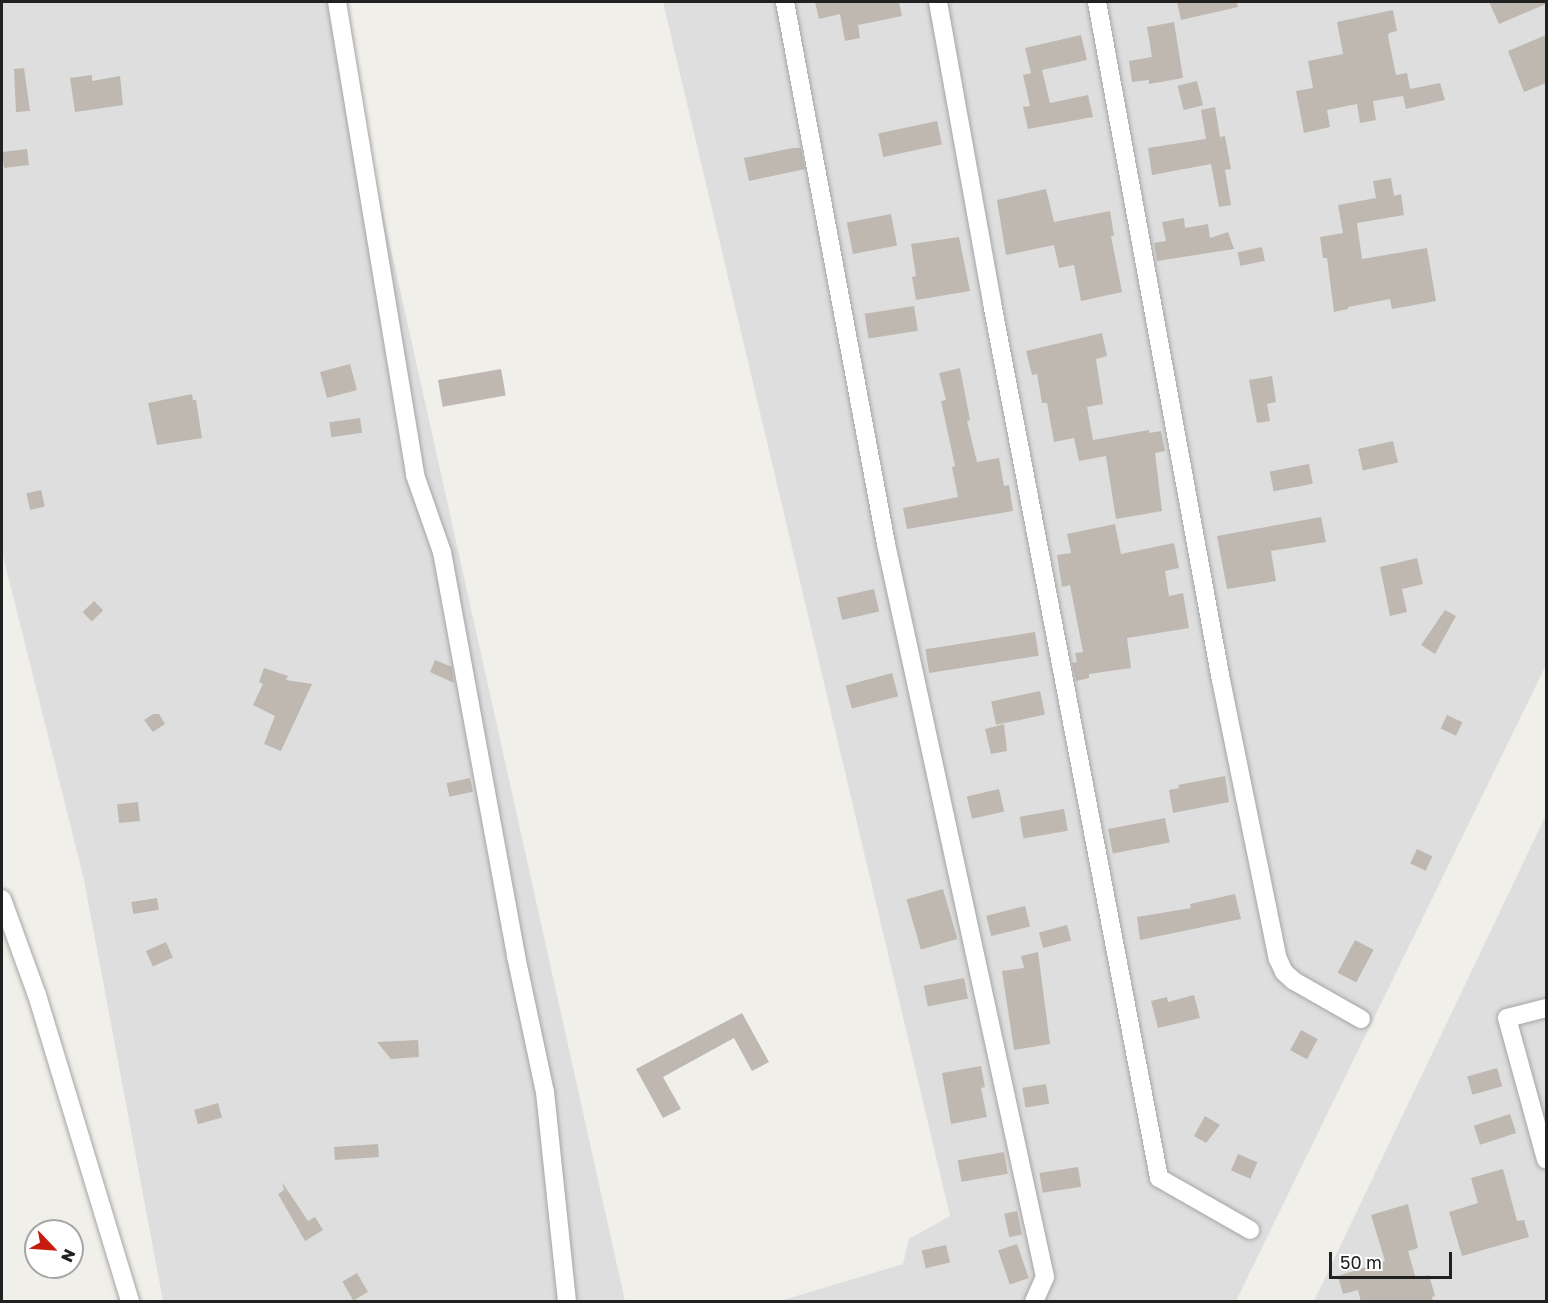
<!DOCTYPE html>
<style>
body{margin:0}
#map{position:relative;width:1548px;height:1303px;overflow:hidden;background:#f1efe9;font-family:"Golos Text",sans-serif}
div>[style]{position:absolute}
.residential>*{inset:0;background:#dfdede}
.building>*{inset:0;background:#beb8b1;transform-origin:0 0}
.roads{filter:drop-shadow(0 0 2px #a5a5a5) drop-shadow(0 0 2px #a5a5a5)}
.minor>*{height:18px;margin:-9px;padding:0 9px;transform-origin:9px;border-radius:9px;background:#fff}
span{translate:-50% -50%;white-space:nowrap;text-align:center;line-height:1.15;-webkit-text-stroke:4.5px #fff;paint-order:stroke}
.frame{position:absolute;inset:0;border:3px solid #212121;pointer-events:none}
.north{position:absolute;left:24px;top:1219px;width:60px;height:60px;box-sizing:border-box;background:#fff;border:2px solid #a6a6a6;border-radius:50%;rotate:115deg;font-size:16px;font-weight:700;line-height:24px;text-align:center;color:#212121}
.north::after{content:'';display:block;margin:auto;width:21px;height:27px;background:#c61b0d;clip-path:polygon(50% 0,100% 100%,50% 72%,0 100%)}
.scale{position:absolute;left:1329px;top:1252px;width:123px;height:27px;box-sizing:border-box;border:3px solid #212121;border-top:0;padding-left:8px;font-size:18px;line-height:21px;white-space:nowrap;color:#212121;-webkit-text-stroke:4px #fff;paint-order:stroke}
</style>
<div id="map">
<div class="residential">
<i style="clip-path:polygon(2px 2px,336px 2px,625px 1301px,163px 1301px,84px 880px,2px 552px)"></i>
<i style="clip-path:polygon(663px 2px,1546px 2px,1546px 665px,1236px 1301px,780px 1301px,903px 1264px,909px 1239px,950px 1216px)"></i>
<i style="clip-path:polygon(1546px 815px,1546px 1301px,1314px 1301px)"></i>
</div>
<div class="building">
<i style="clip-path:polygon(815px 2px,899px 2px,902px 16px,858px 25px,860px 38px,845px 41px,840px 14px,819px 19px)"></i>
<i style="clip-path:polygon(1177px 2px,1237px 2px,1238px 7px,1181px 20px)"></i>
<i style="clip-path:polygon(1489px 2px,1546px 2px,1546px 4px,1499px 24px)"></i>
<i style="clip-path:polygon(1393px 10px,1397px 31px,1389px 33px,1388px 36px,1396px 75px,1407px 73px,1410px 89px,1440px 83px,1445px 100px,1406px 109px,1403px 96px,1373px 101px,1376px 120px,1360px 123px,1357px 104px,1327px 110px,1330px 127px,1304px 133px,1296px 91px,1313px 88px,1308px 61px,1343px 54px,1337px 22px)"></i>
<i style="clip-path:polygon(1174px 22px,1183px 78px,1149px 84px,1149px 80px,1132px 82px,1129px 61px,1152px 57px,1147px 27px)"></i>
<i style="clip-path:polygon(1081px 35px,1087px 60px,1042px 70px,1050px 103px,1088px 95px,1093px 117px,1028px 129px,1023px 107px,1030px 106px,1023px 75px,1031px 73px,1025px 48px)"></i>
<i style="clip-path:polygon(1546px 35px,1546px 83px,1524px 92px,1508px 51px)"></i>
<i style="clip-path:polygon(24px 68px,30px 111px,16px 112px,14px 69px)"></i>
<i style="clip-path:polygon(92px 75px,92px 81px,120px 76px,123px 105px,75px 112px,70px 78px)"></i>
<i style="left:1197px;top:81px;width:25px;height:20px;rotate:76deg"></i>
<i style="clip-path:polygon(1215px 107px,1220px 137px,1225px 136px,1231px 169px,1225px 170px,1231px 205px,1219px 207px,1211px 164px,1152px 175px,1148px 148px,1206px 139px,1201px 110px)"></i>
<i style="left:937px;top:121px;width:24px;height:60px;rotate:78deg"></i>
<i style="clip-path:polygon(793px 148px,801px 148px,805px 169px,749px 181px,744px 158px)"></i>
<i style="left:27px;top:149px;width:16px;height:25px;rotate:83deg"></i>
<i style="clip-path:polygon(1391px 178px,1394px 196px,1401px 194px,1404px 215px,1357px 223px,1362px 259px,1427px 248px,1436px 301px,1392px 309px,1390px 299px,1348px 307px,1348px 309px,1334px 312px,1327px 258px,1323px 258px,1320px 237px,1343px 233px,1338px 205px,1376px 198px,1373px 181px)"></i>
<i style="clip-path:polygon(1046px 189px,1054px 222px,1110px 211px,1114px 236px,1111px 236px,1122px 292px,1081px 301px,1074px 265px,1059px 268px,1054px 245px,1006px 255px,997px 200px)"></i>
<i style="left:891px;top:214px;width:32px;height:45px;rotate:79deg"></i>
<i style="clip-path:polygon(1184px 218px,1185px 228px,1208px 224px,1210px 238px,1228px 232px,1234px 249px,1157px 261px,1154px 243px,1166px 241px,1162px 222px)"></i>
<i style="clip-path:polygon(959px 237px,970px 291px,916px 300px,912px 277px,916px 276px,911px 244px)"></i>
<i style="left:1262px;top:247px;width:14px;height:25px;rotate:78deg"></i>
<i style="left:914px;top:306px;width:25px;height:50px;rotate:81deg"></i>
<i style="clip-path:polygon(1102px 333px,1107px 356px,1096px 359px,1103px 404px,1087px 407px,1093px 440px,1149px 430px,1149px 433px,1161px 431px,1165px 451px,1155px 453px,1162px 511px,1116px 519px,1106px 456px,1079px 461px,1074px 438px,1054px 442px,1047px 403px,1042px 403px,1037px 374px,1032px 375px,1026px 351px)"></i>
<i style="left:350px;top:364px;width:27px;height:31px;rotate:75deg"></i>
<i style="clip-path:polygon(960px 368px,970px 420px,967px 421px,977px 462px,999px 458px,1004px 486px,1009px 485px,1013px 511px,907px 529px,903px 508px,958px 497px,952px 467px,955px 466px,941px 401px,946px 400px,939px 373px)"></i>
<i style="left:501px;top:369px;width:27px;height:64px;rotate:80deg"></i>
<i style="clip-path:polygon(1272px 376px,1276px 402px,1267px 404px,1270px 421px,1257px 423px,1249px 380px)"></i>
<i style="clip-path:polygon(192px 394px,193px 400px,196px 400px,202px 438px,157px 445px,148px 403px)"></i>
<i style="left:360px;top:418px;width:15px;height:31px;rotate:82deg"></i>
<i style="left:1393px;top:441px;width:22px;height:36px;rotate:77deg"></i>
<i style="left:1309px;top:464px;width:20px;height:40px;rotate:79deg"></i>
<i style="left:41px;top:490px;width:17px;height:15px;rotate:77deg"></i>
<i style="clip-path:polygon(1321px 517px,1326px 542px,1271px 551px,1276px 581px,1227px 589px,1217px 536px)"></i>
<i style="clip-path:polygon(1115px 524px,1121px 554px,1174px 543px,1179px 568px,1165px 571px,1169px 596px,1183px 593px,1189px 628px,1127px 638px,1131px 668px,1089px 674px,1089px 678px,1076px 681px,1072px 663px,1077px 662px,1075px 653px,1083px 652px,1070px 585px,1062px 587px,1057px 555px,1071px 553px,1067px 534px)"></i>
<i style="clip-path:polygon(1417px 558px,1423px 584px,1402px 589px,1407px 612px,1390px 616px,1380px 567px)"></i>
<i style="left:874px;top:589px;width:23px;height:38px;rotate:77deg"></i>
<i style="left:94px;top:601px;width:13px;height:16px;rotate:45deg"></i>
<i style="clip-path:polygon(1445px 610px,1456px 616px,1435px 654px,1421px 645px)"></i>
<i style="left:1035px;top:632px;width:24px;height:111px;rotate:81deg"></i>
<i style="clip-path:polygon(435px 660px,452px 667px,454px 683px,430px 672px)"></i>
<i style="clip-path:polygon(264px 668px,288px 676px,286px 680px,312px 684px,281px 751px,264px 744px,275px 716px,253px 705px,263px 684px,259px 682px)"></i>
<i style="left:892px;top:673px;width:24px;height:48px;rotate:75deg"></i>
<i style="left:1040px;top:691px;width:24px;height:50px;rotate:78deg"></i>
<i style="clip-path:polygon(153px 714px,159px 714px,165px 724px,153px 732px,144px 720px)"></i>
<i style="left:1447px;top:715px;width:17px;height:15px;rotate:25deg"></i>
<i style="clip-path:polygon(1004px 724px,1007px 751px,991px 754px,985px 729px)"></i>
<i style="clip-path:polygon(1225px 776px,1229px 802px,1173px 813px,1169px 790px,1179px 788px,1178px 785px)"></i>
<i style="left:470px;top:778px;width:14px;height:24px;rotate:78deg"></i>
<i style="left:999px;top:789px;width:23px;height:33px;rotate:77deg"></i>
<i style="left:138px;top:802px;width:19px;height:21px;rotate:84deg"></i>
<i style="left:1064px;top:809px;width:22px;height:45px;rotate:80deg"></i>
<i style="left:1165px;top:818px;width:25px;height:58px;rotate:79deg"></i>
<i style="left:1417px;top:849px;width:17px;height:16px;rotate:25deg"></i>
<i style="left:943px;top:889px;width:52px;height:38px;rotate:74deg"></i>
<i style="clip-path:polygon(1235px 894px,1241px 919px,1140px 940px,1137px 917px,1191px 908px,1190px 904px)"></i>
<i style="left:157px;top:898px;width:12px;height:26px;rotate:81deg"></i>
<i style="left:1025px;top:906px;width:21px;height:40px;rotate:76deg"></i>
<i style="left:1067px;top:925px;width:16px;height:29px;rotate:75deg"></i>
<i style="left:1355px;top:940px;width:21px;height:37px;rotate:28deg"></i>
<i style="left:166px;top:942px;width:17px;height:22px;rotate:66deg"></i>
<i style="clip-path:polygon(1038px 952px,1050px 1044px,1014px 1050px,1002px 971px,1024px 968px,1021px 956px)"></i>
<i style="left:964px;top:978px;width:21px;height:41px;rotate:79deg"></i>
<i style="clip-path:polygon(1194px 995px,1200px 1018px,1158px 1028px,1151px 1001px,1167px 997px,1168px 1002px)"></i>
<i style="clip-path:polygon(742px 1013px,769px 1062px,752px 1071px,734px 1038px,663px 1077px,681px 1109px,663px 1118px,636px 1069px)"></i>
<i style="left:1301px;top:1030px;width:19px;height:23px;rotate:28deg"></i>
<i style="clip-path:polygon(418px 1040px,419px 1057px,391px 1059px,377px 1042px)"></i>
<i style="clip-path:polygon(981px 1066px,985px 1087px,981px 1088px,987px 1117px,951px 1124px,942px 1073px)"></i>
<i style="left:1497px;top:1068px;width:19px;height:31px;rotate:74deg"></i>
<i style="left:1046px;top:1084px;width:20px;height:24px;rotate:81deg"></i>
<i style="left:218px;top:1103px;width:15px;height:25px;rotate:74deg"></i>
<i style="left:1510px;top:1114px;width:20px;height:38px;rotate:72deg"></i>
<i style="clip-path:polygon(1205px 1116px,1220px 1125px,1206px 1143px,1194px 1136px)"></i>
<i style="left:378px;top:1144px;width:13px;height:44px;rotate:86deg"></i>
<i style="left:1004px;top:1152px;width:22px;height:47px;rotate:80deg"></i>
<i style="left:1238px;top:1154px;width:21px;height:18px;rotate:23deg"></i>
<i style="left:1078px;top:1167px;width:20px;height:39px;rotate:81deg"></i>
<i style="clip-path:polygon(1503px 1169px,1517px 1221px,1524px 1220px,1529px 1237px,1462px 1256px,1449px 1212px,1478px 1203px,1471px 1178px)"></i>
<i style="clip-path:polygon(282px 1182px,308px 1221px,315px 1217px,323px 1230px,305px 1241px,278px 1194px,284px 1190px)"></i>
<i style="clip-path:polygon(1408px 1204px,1418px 1248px,1408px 1251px,1416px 1279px,1429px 1275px,1435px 1296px,1432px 1297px,1433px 1302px,1361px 1302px,1358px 1290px,1343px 1294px,1338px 1276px,1385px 1261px,1371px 1215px)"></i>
<i style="left:1017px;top:1211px;width:24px;height:13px;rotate:78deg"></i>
<i style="left:1017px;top:1244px;width:36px;height:20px;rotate:71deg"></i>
<i style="left:946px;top:1245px;width:18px;height:25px;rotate:77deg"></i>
<i style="left:357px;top:1273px;width:22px;height:17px;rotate:60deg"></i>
</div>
<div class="roads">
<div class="minor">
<i style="left:337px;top:2px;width:479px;rotate:80.6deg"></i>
<i style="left:415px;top:475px;width:82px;rotate:70.7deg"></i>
<i style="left:442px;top:552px;width:411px;rotate:79.6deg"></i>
<i style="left:516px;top:956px;width:139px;rotate:78deg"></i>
<i style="left:545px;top:1092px;width:211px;rotate:84deg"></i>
<i style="left:785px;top:2px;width:551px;rotate:79.44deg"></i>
<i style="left:886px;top:544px;width:750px;rotate:77.76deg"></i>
<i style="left:1045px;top:1277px;width:27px;rotate:114deg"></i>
<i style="left:938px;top:2px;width:306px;rotate:79.8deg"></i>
<i style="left:992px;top:303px;width:891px;rotate:79.19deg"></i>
<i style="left:1159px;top:1178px;width:105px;rotate:29.7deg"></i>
<i style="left:1097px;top:2px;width:689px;rotate:79.64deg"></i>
<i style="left:1221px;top:680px;width:285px;rotate:78.5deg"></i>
<i style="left:1278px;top:959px;width:14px;rotate:65deg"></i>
<i style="left:1284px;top:972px;width:13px;rotate:42deg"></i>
<i style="left:1294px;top:981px;width:77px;rotate:29.6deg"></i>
<i style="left:2px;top:899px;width:102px;rotate:70deg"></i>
<i style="left:37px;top:995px;width:321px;rotate:73.1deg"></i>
<i style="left:1546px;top:1008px;width:40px;rotate:165.6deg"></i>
<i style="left:1507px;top:1018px;width:147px;rotate:74.6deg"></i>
</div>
</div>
<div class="frame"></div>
<div class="north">N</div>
<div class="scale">50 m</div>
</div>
